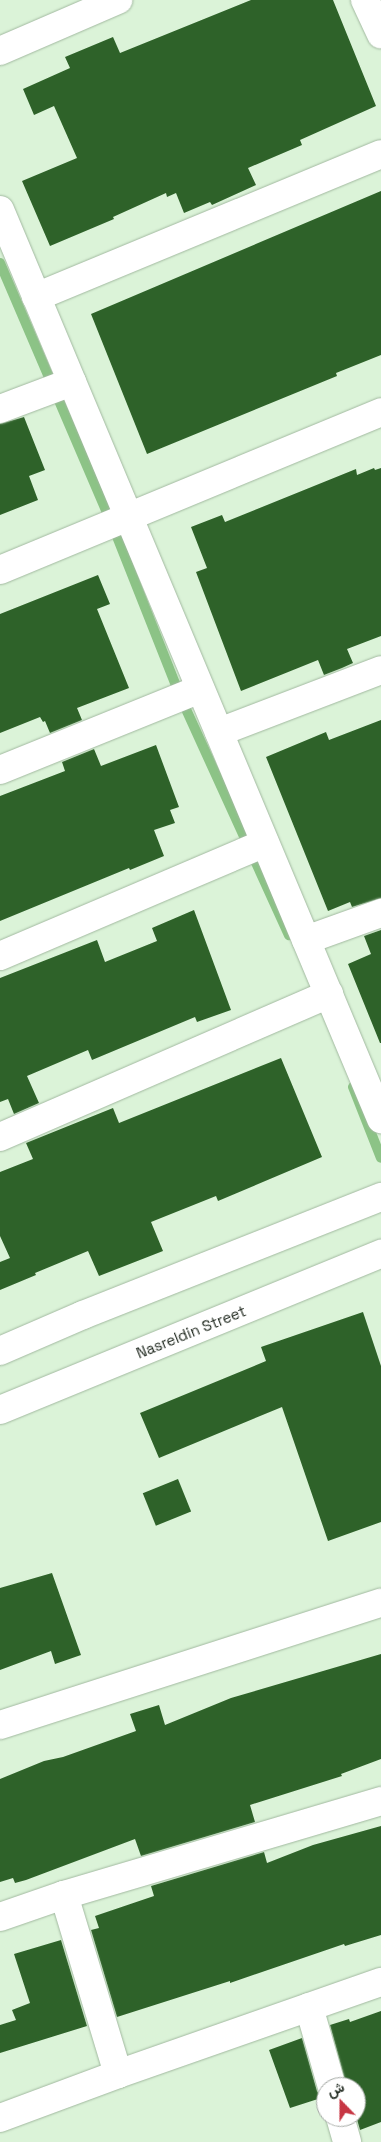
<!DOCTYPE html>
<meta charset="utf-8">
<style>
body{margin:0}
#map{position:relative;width:381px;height:2142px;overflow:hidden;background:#dbf3d8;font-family:"Space Grotesk",Vazirmatn,sans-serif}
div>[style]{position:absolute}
.stream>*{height:10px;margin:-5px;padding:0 5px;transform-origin:5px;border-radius:5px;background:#8cc386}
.building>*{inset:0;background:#2e6229;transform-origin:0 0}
.roads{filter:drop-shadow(0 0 1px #a2b9a0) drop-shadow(0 0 1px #a2b9a0)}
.minor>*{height:28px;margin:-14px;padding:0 14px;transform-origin:14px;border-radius:14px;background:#fff}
span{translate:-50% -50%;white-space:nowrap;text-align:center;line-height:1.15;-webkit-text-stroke:5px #fff;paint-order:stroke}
.street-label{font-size:15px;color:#212a20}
.north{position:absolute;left:316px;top:2077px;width:50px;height:50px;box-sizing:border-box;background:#fff;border:1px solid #a6aaa6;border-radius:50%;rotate:338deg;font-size:14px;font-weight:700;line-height:20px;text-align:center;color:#212a20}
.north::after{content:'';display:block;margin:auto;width:18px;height:22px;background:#c73643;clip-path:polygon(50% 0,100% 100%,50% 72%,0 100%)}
</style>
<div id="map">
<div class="stream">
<i style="left:0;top:263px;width:284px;rotate:66.8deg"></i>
<i style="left:112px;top:524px;width:185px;rotate:68.4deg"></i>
<i style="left:180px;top:696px;width:263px;rotate:65.5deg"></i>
<i style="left:353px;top:1087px;width:76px;rotate:68.5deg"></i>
</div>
<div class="building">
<i style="clip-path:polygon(251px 0,333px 0,376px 106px,300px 140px,302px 145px,248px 168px,256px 185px,212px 205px,210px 202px,184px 213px,176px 193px,167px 197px,166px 193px,113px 217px,114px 219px,50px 246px,22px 181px,77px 158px,54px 106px,34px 115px,23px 89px,70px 68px,65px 57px,113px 37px,120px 53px)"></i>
<i style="clip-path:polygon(381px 191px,381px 355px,336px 373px,337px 376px,147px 454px,91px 314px)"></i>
<i style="clip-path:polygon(24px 417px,45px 470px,29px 476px,38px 500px,0 515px,0 424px)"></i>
<i style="clip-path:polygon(374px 468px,375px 470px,381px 468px,381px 636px,347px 649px,353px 663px,342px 668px,324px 675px,318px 660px,241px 691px,196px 572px,207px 568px,191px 527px,222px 515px,225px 522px,356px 469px,357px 475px)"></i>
<i style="clip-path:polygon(98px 575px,110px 604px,97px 609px,129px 688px,77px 708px,82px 720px,50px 733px,45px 721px,43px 722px,40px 717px,0 733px,0 614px)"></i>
<i style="clip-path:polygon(381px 720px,381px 898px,352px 907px,350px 902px,328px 911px,266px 757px,326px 732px,329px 740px)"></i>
<i style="clip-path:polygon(156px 745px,179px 807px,170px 810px,175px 823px,154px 830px,164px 856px,130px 870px,129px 868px,0 921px,0 796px,65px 771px,62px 762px,94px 749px,101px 766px)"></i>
<i style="clip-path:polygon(194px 910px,231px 1010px,197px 1022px,195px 1017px,92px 1060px,88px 1050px,27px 1076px,39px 1103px,14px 1114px,8px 1099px,0 1102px,0 978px,97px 940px,105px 962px,157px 941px,152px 928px)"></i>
<i style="clip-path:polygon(381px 930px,381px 1043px,380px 1043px,348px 964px,371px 954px,364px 936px)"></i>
<i style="clip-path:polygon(281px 1058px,322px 1157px,218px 1201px,216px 1196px,151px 1222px,163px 1251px,99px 1276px,88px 1251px,35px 1273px,36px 1275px,0 1290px,0 1262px,10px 1258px,0 1236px,0 1172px,33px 1159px,26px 1143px,113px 1108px,119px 1123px)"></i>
<i style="clip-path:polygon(363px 1312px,381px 1366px,381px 1522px,328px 1541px,282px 1407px,159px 1458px,140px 1413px,266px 1361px,261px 1347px)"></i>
<i style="left:178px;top:1479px;width:35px;height:38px;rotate:68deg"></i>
<i style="clip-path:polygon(52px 1573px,81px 1655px,55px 1664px,51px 1651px,0 1670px,0 1588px)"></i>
<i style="clip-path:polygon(381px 1654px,381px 1759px,341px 1774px,342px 1776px,250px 1805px,255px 1822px,141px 1856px,135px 1839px,26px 1880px,15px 1883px,13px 1878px,0 1882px,0 1779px,44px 1761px,63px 1757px,136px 1731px,130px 1714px,159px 1705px,165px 1725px,231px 1698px)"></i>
<i style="clip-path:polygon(381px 1826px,381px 1935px,345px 1946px,344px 1944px,230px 1983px,230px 1981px,117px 2017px,91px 1930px,99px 1928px,95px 1916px,154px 1896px,151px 1886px,264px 1852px,267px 1863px,313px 1845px)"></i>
<i style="clip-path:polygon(61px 1940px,87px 2026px,0 2053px,0 2025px,16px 2020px,12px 2010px,30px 2003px,14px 1954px)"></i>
<i style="clip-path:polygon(381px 2011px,381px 2122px,360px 2130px,356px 2116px,356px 2087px,347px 2087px,330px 2025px,349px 2019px,350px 2022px)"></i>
<i style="clip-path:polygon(302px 2038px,317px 2091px,321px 2098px,290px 2108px,269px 2050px)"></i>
</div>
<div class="roads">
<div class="minor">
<i style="left:365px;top:0;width:38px;rotate:65deg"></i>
<i style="left:0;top:51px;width:129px;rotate:-23.4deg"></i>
<i style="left:0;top:210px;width:986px;rotate:67.26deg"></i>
<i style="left:36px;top:297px;width:373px;rotate:-22.5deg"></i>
<i style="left:0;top:409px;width:77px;rotate:-20.6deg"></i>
<i style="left:0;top:570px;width:412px;rotate:-22.5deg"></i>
<i style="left:219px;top:732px;width:173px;rotate:-20.9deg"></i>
<i style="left:0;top:770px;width:216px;rotate:-22deg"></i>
<i style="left:306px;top:940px;width:80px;rotate:-19.8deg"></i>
<i style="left:0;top:956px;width:288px;rotate:-23.1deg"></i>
<i style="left:0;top:1137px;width:359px;rotate:-23.5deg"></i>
<i style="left:0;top:1351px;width:90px;rotate:-23.4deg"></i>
<i style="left:83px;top:1315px;width:321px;rotate:-21.6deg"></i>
<i style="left:0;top:1410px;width:412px;rotate:-22.3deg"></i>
<i style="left:0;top:1725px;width:400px;rotate:-17.8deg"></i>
<i style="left:64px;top:1895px;width:187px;rotate:73.2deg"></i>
<i style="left:0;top:1917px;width:68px;rotate:-19deg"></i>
<i style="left:64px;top:1895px;width:331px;rotate:-16.5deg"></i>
<i style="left:309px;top:2007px;width:83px;rotate:74deg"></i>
<i style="left:340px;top:2117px;width:26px;rotate:74deg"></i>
<i style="left:0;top:2118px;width:126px;rotate:-20.4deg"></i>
<i style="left:118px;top:2074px;width:279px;rotate:-19.3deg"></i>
</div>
</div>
<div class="street-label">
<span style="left:191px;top:1332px;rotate:-22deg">Nasreldin Street</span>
</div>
<div class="north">ش</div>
</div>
